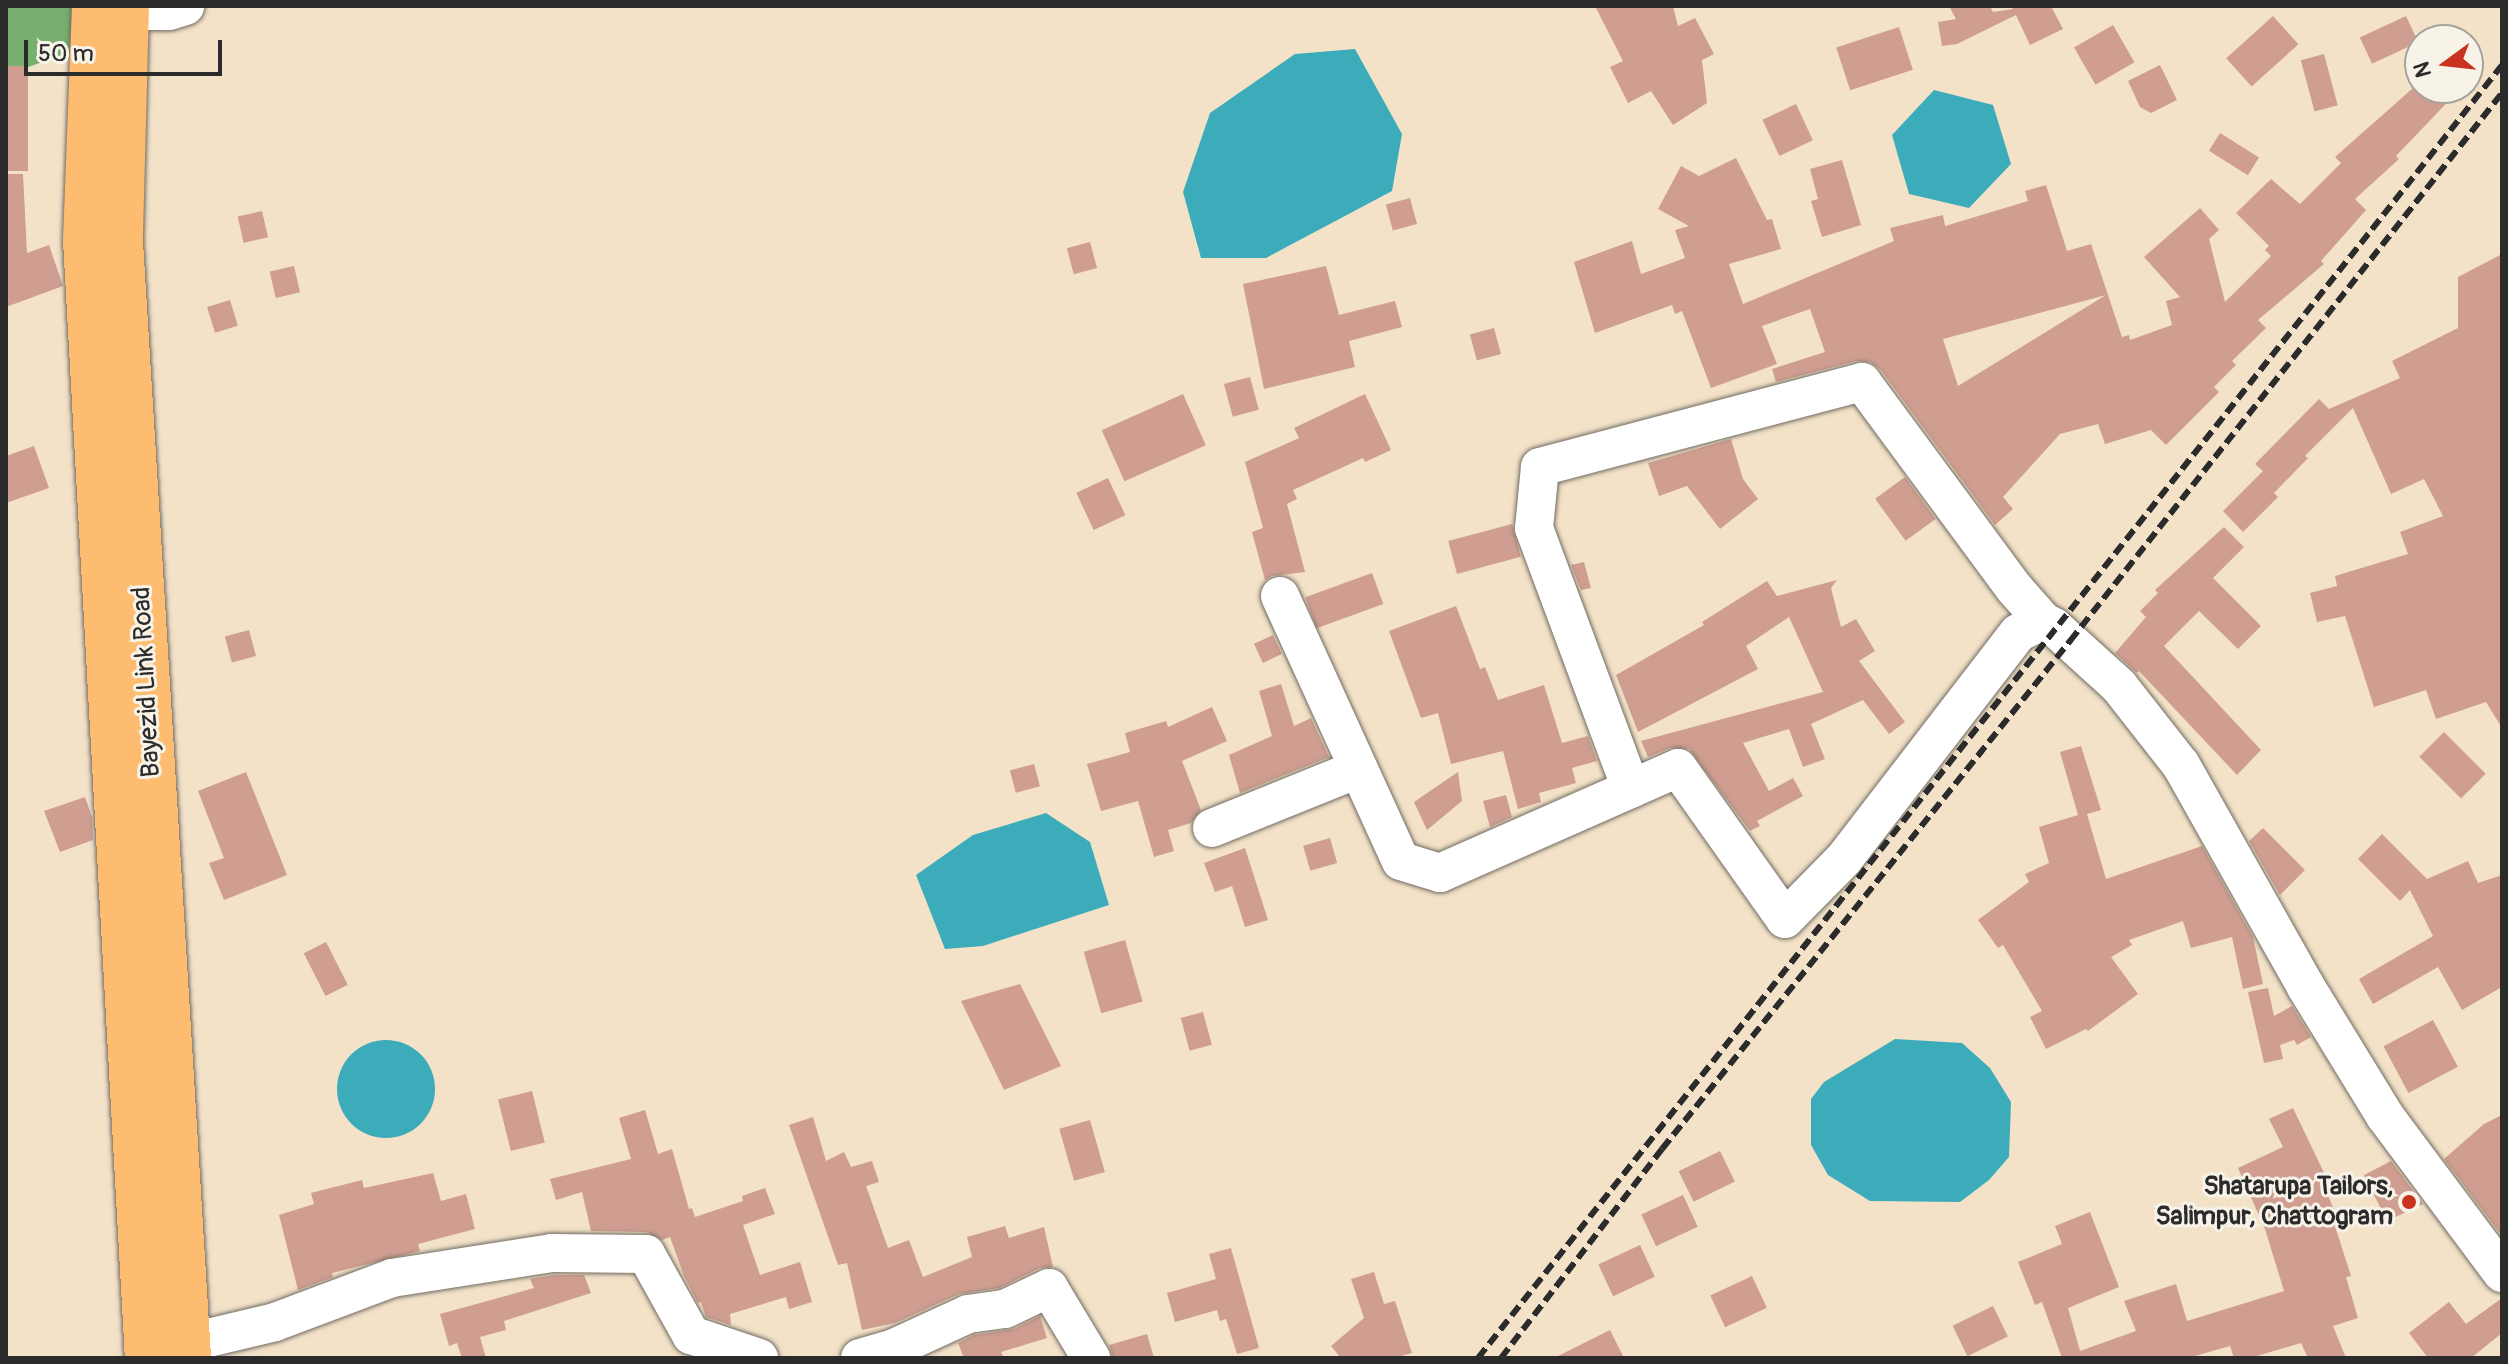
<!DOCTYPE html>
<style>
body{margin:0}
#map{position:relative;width:2508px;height:1364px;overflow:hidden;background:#f3e2c8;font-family:Pangolin,sans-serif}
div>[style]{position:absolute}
.forest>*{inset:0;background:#76af6e}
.water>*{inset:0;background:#3dacba}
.round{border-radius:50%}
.building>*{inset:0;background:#cf9e90;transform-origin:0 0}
.roads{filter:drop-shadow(0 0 2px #716b62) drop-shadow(0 0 2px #716b62)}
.minor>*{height:38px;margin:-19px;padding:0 19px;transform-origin:19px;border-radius:19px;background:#fff}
.major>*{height:44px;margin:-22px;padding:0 22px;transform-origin:22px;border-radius:22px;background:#febc70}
.rail>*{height:6px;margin-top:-3px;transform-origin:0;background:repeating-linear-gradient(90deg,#2b2b2b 0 12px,transparent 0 18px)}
.dots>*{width:22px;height:22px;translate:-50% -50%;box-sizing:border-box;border:4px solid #f7f3e8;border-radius:50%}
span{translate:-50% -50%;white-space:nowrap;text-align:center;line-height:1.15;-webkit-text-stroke:6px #f7f3e8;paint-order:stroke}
.street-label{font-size:26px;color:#2b2b2b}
.poi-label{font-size:26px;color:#2b2b2b;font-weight:700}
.right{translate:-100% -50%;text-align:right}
.frame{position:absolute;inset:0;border:8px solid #2b2b2b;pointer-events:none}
.north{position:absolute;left:2404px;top:24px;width:80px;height:80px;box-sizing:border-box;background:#f7f3e8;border:2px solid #a5a39c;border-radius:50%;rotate:255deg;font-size:22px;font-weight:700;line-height:32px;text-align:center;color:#2b2b2b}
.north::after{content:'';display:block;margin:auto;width:28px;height:36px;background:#c8321e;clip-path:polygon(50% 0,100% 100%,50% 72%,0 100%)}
.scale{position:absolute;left:24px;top:40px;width:198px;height:36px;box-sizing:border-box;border:4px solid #2b2b2b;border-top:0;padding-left:10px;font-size:24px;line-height:28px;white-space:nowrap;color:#2b2b2b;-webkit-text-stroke:6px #f7f3e8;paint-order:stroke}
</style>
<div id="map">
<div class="forest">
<i style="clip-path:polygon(6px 6px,199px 6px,6px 75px)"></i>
</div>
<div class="water">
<i style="clip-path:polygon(1355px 49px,1402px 134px,1392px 191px,1266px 258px,1201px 258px,1183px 192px,1210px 113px,1295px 54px)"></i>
<i style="clip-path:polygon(1934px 90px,1993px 105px,2011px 164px,1969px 208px,1909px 194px,1892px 135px)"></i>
<i style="clip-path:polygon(1046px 813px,1090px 842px,1109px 905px,983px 946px,945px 949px,916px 875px,973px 835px)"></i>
<i style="clip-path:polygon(1895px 1039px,1962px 1043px,1990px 1068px,2011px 1102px,2009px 1157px,1989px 1180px,1960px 1202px,1870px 1201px,1828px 1175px,1811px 1145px,1811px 1099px,1824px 1082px)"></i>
<i class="round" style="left:337px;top:1040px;width:98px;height:98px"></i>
</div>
<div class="building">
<i style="clip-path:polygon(1595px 6px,1673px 6px,1678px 26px,1695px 18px,1714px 54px,1702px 60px,1707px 103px,1673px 125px,1651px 91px,1628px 103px,1610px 67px,1623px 61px)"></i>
<i style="clip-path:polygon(1949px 6px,1990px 6px,1993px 12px,2013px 9px,2011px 6px,2051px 6px,2063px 29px,2030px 45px,2016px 15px,1957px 44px,1942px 46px,1938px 22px,1956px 19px)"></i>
<i style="left:2273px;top:16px;width:38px;height:63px;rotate:48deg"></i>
<i style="left:2406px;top:16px;width:29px;height:51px;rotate:65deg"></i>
<i style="left:2113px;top:25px;width:43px;height:45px;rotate:60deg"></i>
<i style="left:1899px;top:27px;width:45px;height:66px;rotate:72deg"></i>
<i style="left:2324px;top:54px;width:53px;height:24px;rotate:75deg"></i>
<i style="clip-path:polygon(2160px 65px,2177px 100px,2151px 113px,2140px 107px,2128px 81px)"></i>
<i style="left:6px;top:66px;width:22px;height:105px"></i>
<i style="clip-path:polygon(evenodd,2413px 88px,2461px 88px,2396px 156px,2399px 159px,2355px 199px,2366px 210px,2321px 261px,2324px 264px,2258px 320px,2266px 328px,2232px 361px,2236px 365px,2214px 387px,2219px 392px,2166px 445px,2151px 430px,2105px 444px,2098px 424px,2060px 434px,2003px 497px,2013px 509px,1995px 525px,1880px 369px,1870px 362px,1856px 361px,1776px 382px,1772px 369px,1825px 352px,1810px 309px,1762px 326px,1777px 364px,1711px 388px,1682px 311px,1675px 314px,1672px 305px,1595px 333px,1574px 262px,1632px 241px,1641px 274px,1685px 258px,1675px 230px,1689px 226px,1658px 209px,1681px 166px,1699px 176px,1736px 158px,1767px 220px,1772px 219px,1781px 249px,1729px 264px,1743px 304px,1894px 241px,1890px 228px,1943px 215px,1945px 226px,2028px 201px,2025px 191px,2046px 185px,2067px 251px,2091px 244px,2122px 337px,2129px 335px,2130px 340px,2172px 325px,2166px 301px,2180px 297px,2144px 257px,2200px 208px,2219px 230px,2209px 239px,2225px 302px,2271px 256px,2265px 250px,2269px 246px,2236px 213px,2271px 179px,2300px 204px,2341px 163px,2335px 157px,2413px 88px,2106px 295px,1958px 386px,1943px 339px,2106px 295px)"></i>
<i style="left:1796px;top:104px;width:40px;height:37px;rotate:65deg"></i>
<i style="left:2220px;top:133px;width:46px;height:21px;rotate:32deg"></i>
<i style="clip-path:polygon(1842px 160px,1861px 225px,1822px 237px,1811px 201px,1818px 199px,1810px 169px)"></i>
<i style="clip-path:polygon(6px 174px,23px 174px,27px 253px,49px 245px,63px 286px,6px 307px)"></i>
<i style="left:1410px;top:198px;width:27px;height:25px;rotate:75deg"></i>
<i style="left:262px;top:211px;width:27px;height:25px;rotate:77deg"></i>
<i style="left:1090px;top:242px;width:27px;height:24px;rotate:75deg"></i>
<i style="clip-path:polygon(2502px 254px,2502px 728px,2486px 702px,2436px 719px,2426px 690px,2374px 707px,2345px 616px,2317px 622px,2310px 593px,2337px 586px,2335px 576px,2408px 554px,2400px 532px,2443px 516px,2424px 479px,2391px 494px,2353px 408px,2305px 456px,2308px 458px,2274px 493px,2278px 497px,2243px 532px,2223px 511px,2263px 471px,2255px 464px,2319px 399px,2329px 409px,2400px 378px,2392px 361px,2458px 328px,2458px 277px)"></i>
<i style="left:294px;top:266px;width:27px;height:25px;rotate:77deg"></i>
<i style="clip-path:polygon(1326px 266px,1339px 315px,1395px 301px,1402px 327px,1349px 341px,1355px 367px,1264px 389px,1243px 284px)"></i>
<i style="left:230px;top:300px;width:27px;height:24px;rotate:73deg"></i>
<i style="left:1494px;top:328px;width:27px;height:25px;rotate:75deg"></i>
<i style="left:1250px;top:377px;width:34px;height:27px;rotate:75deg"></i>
<i style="left:1183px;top:394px;width:56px;height:89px;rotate:66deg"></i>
<i style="clip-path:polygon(1365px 394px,1391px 450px,1365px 462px,1363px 458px,1293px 490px,1297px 499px,1287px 504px,1305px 572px,1272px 576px,1265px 580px,1252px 532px,1263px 528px,1245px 462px,1299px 438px,1294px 428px)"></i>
<i style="clip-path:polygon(1731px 439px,1743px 479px,1758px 499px,1720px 529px,1687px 486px,1659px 496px,1648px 463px)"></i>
<i style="clip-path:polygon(34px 446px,49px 488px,6px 503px,6px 456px)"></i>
<i style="left:1905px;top:477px;width:52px;height:37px;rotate:54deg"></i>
<i style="left:1108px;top:478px;width:41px;height:35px;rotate:65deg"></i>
<i style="left:1512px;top:524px;width:34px;height:66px;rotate:75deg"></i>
<i style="clip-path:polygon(2224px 527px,2244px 547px,2213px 578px,2261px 626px,2238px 649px,2199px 611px,2164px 646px,2261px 750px,2237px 775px,2139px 671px,2137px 673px,2115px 653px,2146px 617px,2140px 611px,2158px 593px,2155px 590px)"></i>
<i style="clip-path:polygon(1584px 562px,1591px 588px,1581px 590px,1571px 565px)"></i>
<i style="left:1372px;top:573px;width:33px;height:71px;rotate:70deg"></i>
<i style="clip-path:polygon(1837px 580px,1831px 588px,1841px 627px,1856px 619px,1875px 651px,1859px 661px,1905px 722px,1889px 734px,1863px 700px,1811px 724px,1825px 759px,1803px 767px,1789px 729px,1743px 743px,1769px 791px,1793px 778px,1803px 796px,1757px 821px,1760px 826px,1750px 831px,1689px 749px,1670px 748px,1648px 757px,1641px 741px,1823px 692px,1789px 617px,1746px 646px,1758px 669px,1638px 732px,1616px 675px,1704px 625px,1702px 622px,1767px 581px,1777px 596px)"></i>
<i style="clip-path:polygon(1456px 606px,1480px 669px,1485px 667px,1498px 700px,1544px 685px,1562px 743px,1588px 736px,1597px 761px,1572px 768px,1576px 783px,1539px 793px,1541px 802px,1518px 809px,1503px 751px,1451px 764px,1438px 713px,1421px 718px,1389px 631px)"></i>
<i style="left:249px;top:630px;width:27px;height:25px;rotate:75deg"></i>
<i style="left:1273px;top:635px;width:21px;height:21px;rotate:65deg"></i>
<i style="clip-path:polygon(1281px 684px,1294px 726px,1311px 718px,1329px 757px,1240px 793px,1229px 755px,1272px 736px,1259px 691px)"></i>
<i style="clip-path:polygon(1212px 707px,1227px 741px,1182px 761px,1201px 810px,1191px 823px,1168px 830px,1174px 851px,1154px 857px,1138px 801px,1101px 811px,1087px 764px,1130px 752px,1125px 733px,1166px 721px,1168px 727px)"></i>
<i style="left:2444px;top:732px;width:59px;height:35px;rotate:45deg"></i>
<i style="clip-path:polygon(2081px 746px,2101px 810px,2087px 814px,2106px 879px,2202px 846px,2253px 937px,2263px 984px,2243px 989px,2232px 937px,2191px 948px,2183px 921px,2129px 940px,2132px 945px,2111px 957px,2138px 994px,2088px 1031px,2086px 1029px,2046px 1049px,2030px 1017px,2042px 1011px,2003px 945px,1998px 948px,1978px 920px,2029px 882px,2025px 874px,2049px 863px,2039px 827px,2078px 815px,2060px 752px)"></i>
<i style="left:1034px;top:764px;width:23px;height:25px;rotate:75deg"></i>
<i style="clip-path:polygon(246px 772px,287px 875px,224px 900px,209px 863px,224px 858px,198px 791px)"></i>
<i style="clip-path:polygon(1458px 772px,1462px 801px,1427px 830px,1414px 802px)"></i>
<i style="clip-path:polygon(1506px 795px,1512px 817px,1490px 827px,1483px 801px)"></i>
<i style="clip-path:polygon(85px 797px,92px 817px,93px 840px,60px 852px,44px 811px)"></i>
<i style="clip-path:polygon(2263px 828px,2305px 870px,2280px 895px,2249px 841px)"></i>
<i style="clip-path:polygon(2382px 834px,2427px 879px,2468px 861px,2478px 883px,2502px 875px,2502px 987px,2462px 1010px,2438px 967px,2373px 1004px,2359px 979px,2433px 936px,2410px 890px,2400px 901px,2358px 859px)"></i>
<i style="left:1330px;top:838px;width:26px;height:28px;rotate:74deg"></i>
<i style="clip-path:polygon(1245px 848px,1268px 920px,1245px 927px,1232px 886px,1215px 892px,1204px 863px)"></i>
<i style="left:1125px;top:940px;width:64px;height:43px;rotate:74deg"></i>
<i style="left:326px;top:942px;width:48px;height:25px;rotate:63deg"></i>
<i style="clip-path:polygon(1020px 984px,1061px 1066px,1004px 1090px,961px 1001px)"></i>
<i style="clip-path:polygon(2268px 988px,2274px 1016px,2292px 1006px,2311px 1037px,2297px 1045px,2294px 1040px,2280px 1045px,2283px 1059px,2264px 1063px,2248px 992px)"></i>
<i style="left:1203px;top:1012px;width:34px;height:23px;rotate:75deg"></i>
<i style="left:2433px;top:1020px;width:53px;height:56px;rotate:62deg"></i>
<i style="left:532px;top:1091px;width:53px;height:35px;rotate:76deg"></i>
<i style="clip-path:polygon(2293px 1108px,2326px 1177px,2321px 1179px,2340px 1224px,2335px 1226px,2351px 1276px,2346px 1277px,2358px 1318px,2333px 1326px,2346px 1358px,2308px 1358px,2301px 1343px,2250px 1358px,2234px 1358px,2230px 1346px,2188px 1358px,2062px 1358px,2042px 1302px,2035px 1305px,2018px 1262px,2062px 1244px,2055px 1226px,2090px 1212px,2119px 1287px,2068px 1308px,2080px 1351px,2136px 1331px,2124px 1301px,2176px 1284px,2187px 1321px,2284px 1291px,2265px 1229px,2238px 1168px,2283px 1147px,2269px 1119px)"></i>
<i style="clip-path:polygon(645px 1110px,658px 1154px,672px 1149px,689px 1209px,692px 1208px,695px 1217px,743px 1201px,742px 1196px,765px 1188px,775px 1214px,743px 1225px,760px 1275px,800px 1262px,812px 1302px,789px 1309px,786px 1297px,730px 1314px,731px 1325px,706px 1317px,701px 1302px,698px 1303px,684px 1276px,670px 1237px,662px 1240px,646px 1232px,591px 1231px,582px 1192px,556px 1200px,550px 1179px,631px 1159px,619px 1118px)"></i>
<i style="clip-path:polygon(2502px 1115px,2502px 1236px,2444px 1159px,2484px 1124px)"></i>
<i style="clip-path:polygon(813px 1117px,826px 1161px,844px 1152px,851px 1167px,872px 1161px,879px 1182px,866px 1186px,888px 1248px,909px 1240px,923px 1277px,972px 1257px,967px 1237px,1005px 1226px,1009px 1238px,1044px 1227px,1053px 1267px,1040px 1268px,999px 1288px,959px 1294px,895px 1323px,862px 1330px,847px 1263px,838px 1265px,789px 1125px)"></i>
<i style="left:1090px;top:1120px;width:54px;height:32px;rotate:74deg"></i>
<i style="left:1720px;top:1151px;width:34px;height:46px;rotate:64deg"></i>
<i style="clip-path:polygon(2391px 1161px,2423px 1204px,2387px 1221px,2364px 1175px)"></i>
<i style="clip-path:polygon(433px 1173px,441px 1201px,466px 1194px,475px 1229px,418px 1244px,420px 1251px,332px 1273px,333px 1277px,298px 1290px,279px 1215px,314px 1204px,311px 1193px,362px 1180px,364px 1188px)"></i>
<i style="left:1683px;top:1195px;width:35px;height:46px;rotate:65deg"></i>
<i style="left:1640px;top:1245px;width:35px;height:46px;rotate:65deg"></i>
<i style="clip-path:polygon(1231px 1248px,1259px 1348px,1237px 1354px,1226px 1319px,1220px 1321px,1217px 1310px,1175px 1322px,1167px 1293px,1216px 1279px,1209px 1254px)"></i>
<i style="clip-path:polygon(1374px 1272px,1384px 1304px,1395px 1301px,1412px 1353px,1394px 1358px,1341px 1358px,1331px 1346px,1364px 1318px,1351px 1279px)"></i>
<i style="clip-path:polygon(554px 1275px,584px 1275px,591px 1293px,504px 1321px,506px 1330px,480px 1337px,486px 1358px,462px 1358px,457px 1343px,449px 1346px,440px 1314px,534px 1288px,530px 1279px)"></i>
<i style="left:1752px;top:1276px;width:35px;height:46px;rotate:65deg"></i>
<i style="clip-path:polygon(2502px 1298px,2502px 1333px,2471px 1358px,2428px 1358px,2409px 1333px,2449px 1302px,2466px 1324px)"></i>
<i style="left:1993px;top:1306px;width:34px;height:45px;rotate:64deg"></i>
<i style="clip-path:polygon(1040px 1316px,1047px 1338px,1001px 1352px,1004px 1358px,964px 1358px,958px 1343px,974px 1335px,1014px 1329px)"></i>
<i style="clip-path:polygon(1610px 1330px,1624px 1358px,1554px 1358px)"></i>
<i style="clip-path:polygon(1147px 1334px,1154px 1358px,1113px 1358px,1109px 1345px)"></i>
</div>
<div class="roads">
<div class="minor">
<i style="left:126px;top:11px;width:43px"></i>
<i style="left:169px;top:11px;width:17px;rotate:-17deg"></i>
<i style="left:1280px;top:596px;width:291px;rotate:65.5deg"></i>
<i style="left:1401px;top:861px;width:41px;rotate:17.1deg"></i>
<i style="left:1440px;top:873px;width:260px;rotate:-23.8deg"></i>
<i style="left:1678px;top:768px;width:185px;rotate:54.7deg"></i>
<i style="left:1785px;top:919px;width:84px;rotate:-45.5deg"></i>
<i style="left:1844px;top:859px;width:285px;rotate:-52.4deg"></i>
<i style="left:2018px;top:633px;width:28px;rotate:-26deg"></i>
<i style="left:2043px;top:621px;width:13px;rotate:29deg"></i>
<i style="left:2054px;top:627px;width:88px;rotate:42.2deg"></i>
<i style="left:2119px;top:686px;width:100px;rotate:51.9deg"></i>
<i style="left:2181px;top:765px;width:255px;rotate:60.6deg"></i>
<i style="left:2306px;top:987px;width:151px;rotate:58.5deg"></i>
<i style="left:2385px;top:1116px;width:196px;rotate:53.3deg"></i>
<i style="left:1631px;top:789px;width:278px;rotate:-110.4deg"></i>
<i style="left:1534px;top:528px;width:61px;rotate:-84.4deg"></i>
<i style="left:1540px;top:467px;width:333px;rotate:-14.8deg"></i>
<i style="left:1862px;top:382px;width:256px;rotate:53.6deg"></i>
<i style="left:2014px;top:588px;width:44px;rotate:48.7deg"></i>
<i style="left:1212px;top:828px;width:157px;rotate:-22deg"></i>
<i style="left:187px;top:1343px;width:90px;rotate:-13.4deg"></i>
<i style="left:275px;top:1322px;width:125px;rotate:-20.6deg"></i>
<i style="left:392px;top:1278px;width:162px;rotate:-8.9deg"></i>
<i style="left:552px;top:1253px;width:94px;rotate:0.6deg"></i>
<i style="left:646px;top:1254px;width:93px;rotate:60.9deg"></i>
<i style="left:691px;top:1335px;width:72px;rotate:18.7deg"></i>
<i style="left:860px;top:1358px;width:35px;rotate:-16deg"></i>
<i style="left:894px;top:1348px;width:81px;rotate:-24.7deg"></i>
<i style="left:968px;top:1314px;width:37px;rotate:-8deg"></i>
<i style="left:1005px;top:1309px;width:49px;rotate:-25.5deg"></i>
<i style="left:1049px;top:1288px;width:82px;rotate:59deg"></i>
</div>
<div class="major">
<i style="left:94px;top:6px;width:234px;rotate:92.2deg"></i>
<i style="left:85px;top:240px;width:1120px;rotate:86.83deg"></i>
<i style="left:127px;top:6px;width:236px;rotate:91.5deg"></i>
<i style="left:121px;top:242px;width:1118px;rotate:86.51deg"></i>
</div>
</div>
<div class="rail">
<i style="left:1478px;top:1358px;width:1649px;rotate:-51.62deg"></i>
<i style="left:1501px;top:1358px;width:264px;rotate:-52.4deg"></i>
<i style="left:1662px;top:1149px;width:652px;rotate:-51.23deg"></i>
<i style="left:2070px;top:641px;width:698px;rotate:-51.75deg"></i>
</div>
<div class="dots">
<i style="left:2409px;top:1202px;background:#c8321e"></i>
</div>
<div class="street-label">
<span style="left:147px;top:682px;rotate:-93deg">Bayezid Link Road</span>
</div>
<div class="poi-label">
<span class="right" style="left:2393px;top:1202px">Shatarupa Tailors,<br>Salimpur, Chattogram</span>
</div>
<div class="frame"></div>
<div class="north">N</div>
<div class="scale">50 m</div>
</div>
